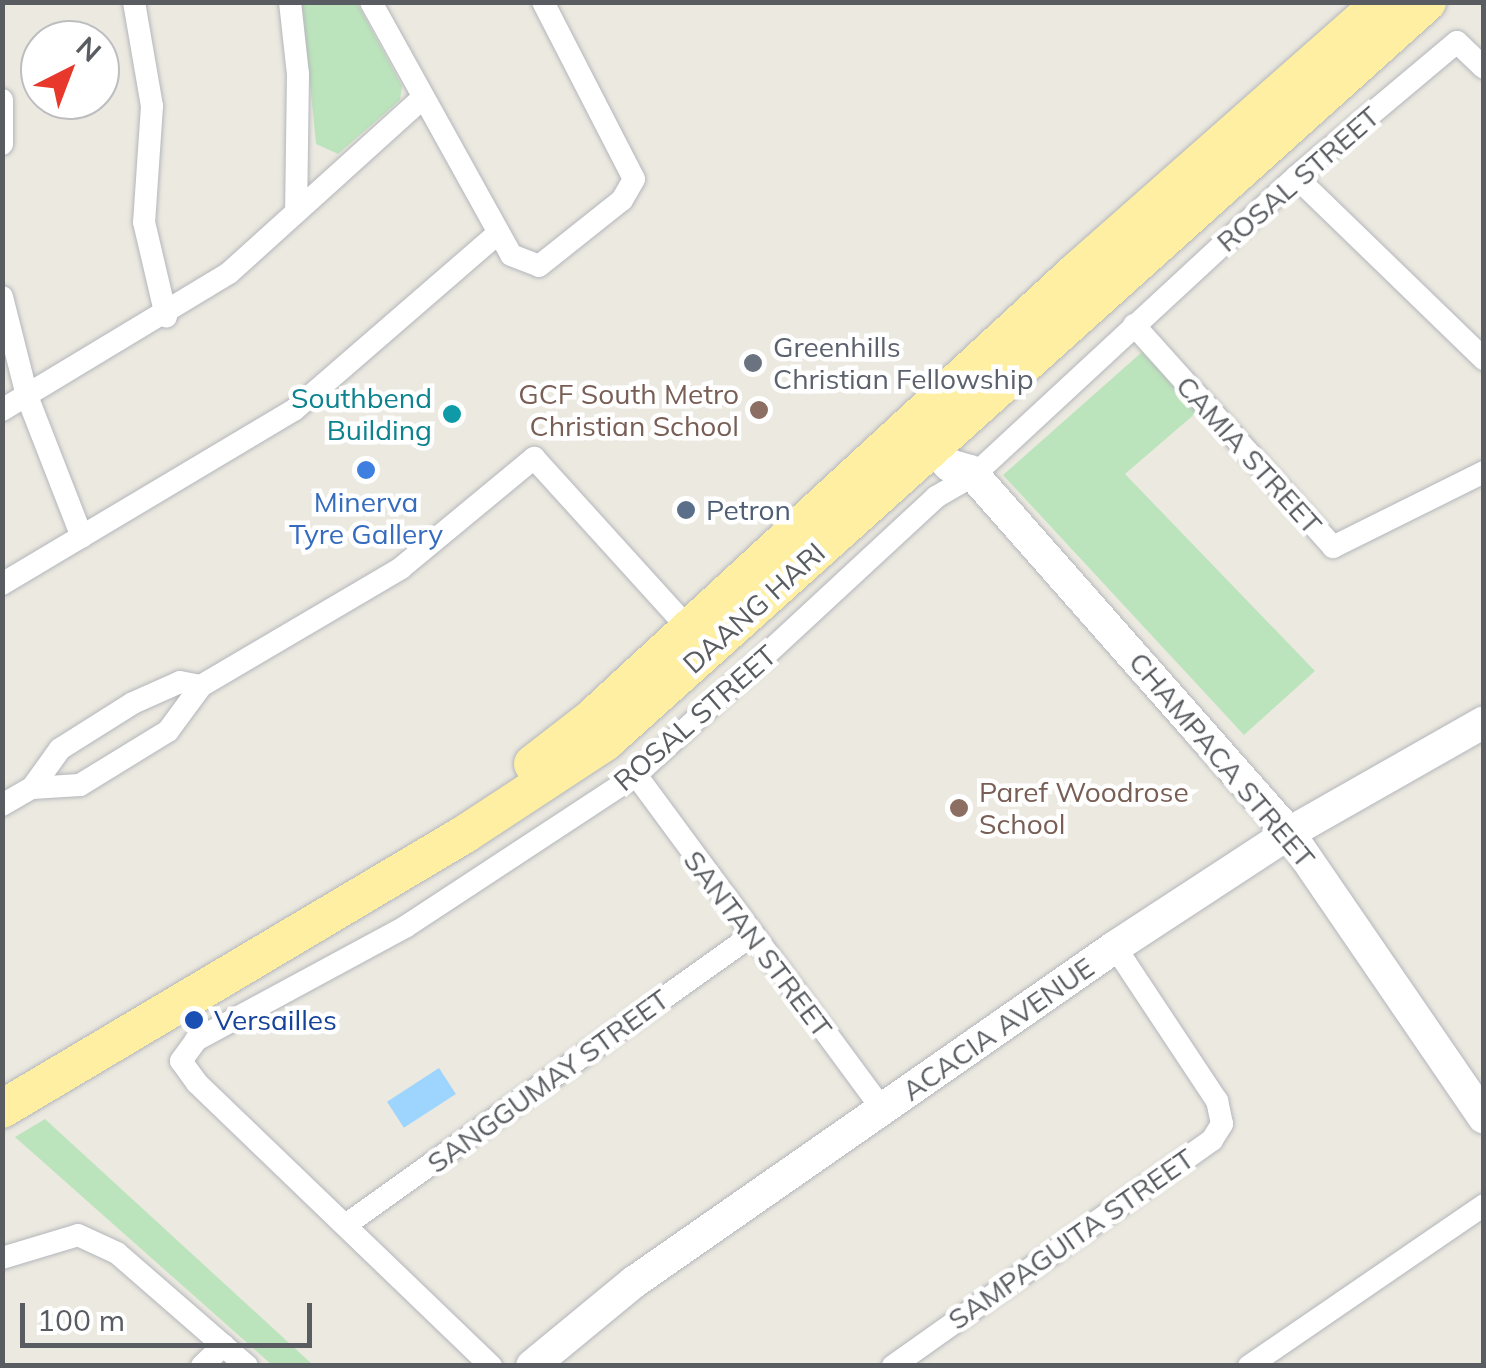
<!DOCTYPE html>
<style>
body{margin:0}
#map{position:relative;width:1486px;height:1368px;overflow:hidden;background:#ece9e0;font-family:Mulish,sans-serif}
div>[style]{position:absolute}
.green>*{inset:0;background:#bce4bc}
.water>*{inset:0;background:#9ed5fe;transform-origin:0 0}
.roads{filter:drop-shadow(0 0 2px #b3b6bb) drop-shadow(0 0 2px #b3b6bb)}
.street>*{height:22px;margin:-11px;padding:0 11px;transform-origin:11px;border-radius:11px;background:#fff}
.secondary>*{height:32px;margin:-16px;padding:0 16px;transform-origin:16px;border-radius:16px;background:#fff}
.primary>*{height:38px;margin:-19px;padding:0 19px;transform-origin:19px;border-radius:19px;background:#feefa3}
.dots>*{width:28px;height:28px;translate:-50% -50%;box-sizing:border-box;border:5px solid #fff;border-radius:50%}
span{translate:-50% -50%;white-space:nowrap;text-align:center;line-height:1.15;-webkit-text-stroke:9px #fff;paint-order:stroke}
.street-label{font-size:28px;color:#595d61}
.worship-label{font-size:28px;color:#5b616d}
.left{translate:0 -50%;text-align:left}
.education-label{font-size:28px;color:#785e54}
.right{translate:-100% -50%;text-align:right}
.culture-label{font-size:28px;color:#0d838f}
.shop-label{font-size:28px;color:#366cbe}
.service-label{font-size:28px;color:#4e5e75}
.transit-label{font-size:28px;color:#164399}
.frame{position:absolute;inset:0;border:5px solid #595d61;pointer-events:none}
.north{position:absolute;left:20px;top:20px;width:100px;height:100px;box-sizing:border-box;background:#fff;border:2px solid #bdbec0;border-radius:50%;rotate:42deg;font-size:28px;font-weight:700;line-height:40px;text-align:center;color:#595d61}
.north::after{content:'';display:block;margin:auto;width:35px;height:45px;background:#e7382b;clip-path:polygon(50% 0,100% 100%,50% 72%,0 100%)}
.scale{position:absolute;left:20px;top:1303px;width:292px;height:45px;box-sizing:border-box;border:5px solid #595d61;border-top:0;padding-left:12px;font-size:30px;line-height:35px;white-space:nowrap;color:#595d61;-webkit-text-stroke:8px #fff;paint-order:stroke}
</style>
<div id="map">
<div class="green">
<i style="clip-path:polygon(302px 3px,357px 3px,402px 86px,400px 100px,338px 154px,316px 144px)"></i>
<i style="clip-path:polygon(1142px 352px,1197px 412px,1125px 474px,1315px 671px,1244px 735px,1003px 475px)"></i>
<i style="clip-path:polygon(45px 1119px,313px 1365px,272px 1365px,15px 1137px)"></i>
</div>
<div class="water">
<i style="left:439px;top:1068px;width:31px;height:62px;rotate:57deg"></i>
</div>
<div class="roads">
<div class="street">
<i style="left:134px;top:2px;width:106px;rotate:80.2deg"></i>
<i style="left:152px;top:106px;width:116px;rotate:93.9deg"></i>
<i style="left:144px;top:222px;width:97px;rotate:76.8deg"></i>
<i style="left:290px;top:2px;width:72px;rotate:83.7deg"></i>
<i style="left:298px;top:74px;width:138px;rotate:90.8deg"></i>
<i style="left:371px;top:2px;width:289px;rotate:61deg"></i>
<i style="left:511px;top:255px;width:30px;rotate:21deg"></i>
<i style="left:539px;top:266px;width:106px;rotate:-38.5deg"></i>
<i style="left:622px;top:200px;width:24px;rotate:-60deg"></i>
<i style="left:634px;top:179px;width:199px;rotate:-117.2deg"></i>
<i style="left:2px;top:100px;width:44px;rotate:90deg"></i>
<i style="left:1296px;top:177px;width:262px;rotate:44.1deg"></i>
<i style="left:2px;top:297px;width:102px;rotate:75.8deg"></i>
<i style="left:27px;top:396px;width:151px;rotate:68.7deg"></i>
<i style="left:1134px;top:325px;width:298px;rotate:48.1deg"></i>
<i style="left:1333px;top:547px;width:169px;rotate:-26.4deg"></i>
<i style="left:2px;top:410px;width:265px;rotate:-31.1deg"></i>
<i style="left:229px;top:273px;width:261px;rotate:-42.1deg"></i>
<i style="left:2px;top:584px;width:340px;rotate:-30.8deg"></i>
<i style="left:294px;top:410px;width:270px;rotate:-40.9deg"></i>
<i style="left:636px;top:775px;width:416px;rotate:53.6deg"></i>
<i style="left:32px;top:788px;width:48px;rotate:-3.6deg"></i>
<i style="left:80px;top:785px;width:103px;rotate:-31.5deg"></i>
<i style="left:168px;top:731px;width:56px;rotate:-53.7deg"></i>
<i style="left:201px;top:686px;width:232px;rotate:-30.5deg"></i>
<i style="left:401px;top:568px;width:173px;rotate:-39.6deg"></i>
<i style="left:534px;top:458px;width:231px;rotate:47.8deg"></i>
<i style="left:2px;top:805px;width:34px;rotate:-30deg"></i>
<i style="left:32px;top:788px;width:48px;rotate:-54.3deg"></i>
<i style="left:60px;top:749px;width:86px;rotate:-32.2deg"></i>
<i style="left:133px;top:703px;width:51px;rotate:-24.1deg"></i>
<i style="left:180px;top:682px;width:21px;rotate:11deg"></i>
<i style="left:347px;top:1224px;width:495px;rotate:-35.5deg"></i>
<i style="left:2px;top:1258px;width:79px;rotate:-16.8deg"></i>
<i style="left:78px;top:1235px;width:43px;rotate:24.8deg"></i>
<i style="left:117px;top:1253px;width:172px;rotate:41deg"></i>
<i style="left:202px;top:1366px;width:30px;rotate:-44deg"></i>
<i style="left:491px;top:1366px;width:408px;rotate:-136.1deg"></i>
<i style="left:197px;top:1083px;width:27px;rotate:-126deg"></i>
<i style="left:181px;top:1061px;width:26px;rotate:-54deg"></i>
<i style="left:196px;top:1040px;width:238px;rotate:-28.4deg"></i>
<i style="left:405px;top:927px;width:277px;rotate:-33.3deg"></i>
<i style="left:636px;top:775px;width:409px;rotate:-42.8deg"></i>
<i style="left:936px;top:497px;width:44px;rotate:-30.1deg"></i>
<i style="left:974px;top:475px;width:439px;rotate:-42.8deg"></i>
<i style="left:1296px;top:177px;width:210px;rotate:-40deg"></i>
<i style="left:1457px;top:42px;width:37px;rotate:44deg"></i>
<i style="left:893px;top:1366px;width:391px;rotate:-35.3deg"></i>
<i style="left:1212px;top:1140px;width:19px;rotate:-58deg"></i>
<i style="left:1222px;top:1124px;width:24px;rotate:-102deg"></i>
<i style="left:1217px;top:1101px;width:185px;rotate:-123.5deg"></i>
<i style="left:1249px;top:1366px;width:285px;rotate:-34.4deg"></i>
</div>
<div class="secondary">
<i style="left:914px;top:428px;width:51px;rotate:46.6deg"></i>
<i style="left:949px;top:465px;width:22px;rotate:16deg"></i>
<i style="left:970px;top:471px;width:482px;rotate:48.6deg"></i>
<i style="left:1289px;top:833px;width:345px;rotate:55.6deg"></i>
<i style="left:532px;top:1366px;width:132px;rotate:-39.5deg"></i>
<i style="left:634px;top:1282px;width:586px;rotate:-34.86deg"></i>
<i style="left:1115px;top:947px;width:208px;rotate:-33.2deg"></i>
<i style="left:1289px;top:833px;width:224px;rotate:-29.6deg"></i>
</div>
<div class="primary">
<i style="left:533px;top:764px;width:73px;rotate:-37.8deg"></i>
<i style="left:591px;top:719px;width:661px;rotate:-42.67deg"></i>
<i style="left:1077px;top:271px;width:407px;rotate:-41.4deg"></i>
<i style="left:2px;top:1109px;width:539px;rotate:-30.71deg"></i>
<i style="left:465px;top:834px;width:168px;rotate:-33.3deg"></i>
<i style="left:605px;top:742px;width:1106px;rotate:-41.99deg"></i>
</div>
</div>
<div class="dots">
<i style="left:753px;top:363px;background:#6b7280"></i>
<i style="left:759px;top:410px;background:#8d6e63"></i>
<i style="left:452px;top:414px;background:#0f9aa8"></i>
<i style="left:366px;top:470px;background:#3f7fe0"></i>
<i style="left:686px;top:510px;background:#5c6f8a"></i>
<i style="left:959px;top:808px;background:#8d6e63"></i>
<i style="left:194px;top:1020px;background:#1a4fb4"></i>
</div>
<div class="street-label">
<span style="left:1298px;top:179px;rotate:-41deg">ROSAL STREET</span>
<span style="left:1249px;top:455px;rotate:48deg">CAMIA STREET</span>
<span style="left:754px;top:608px;rotate:-42deg">DAANG HARI</span>
<span style="left:695px;top:718px;rotate:-41deg">ROSAL STREET</span>
<span style="left:1222px;top:760px;rotate:50deg">CHAMPACA STREET</span>
<span style="left:758px;top:944px;rotate:53deg">SANTAN STREET</span>
<span style="left:998px;top:1029px;rotate:-35deg">ACACIA AVENUE</span>
<span style="left:548px;top:1081px;rotate:-36deg">SANGGUMAY STREET</span>
<span style="left:1071px;top:1239px;rotate:-35deg">SAMPAGUITA STREET</span>
</div>
<div class="worship-label">
<span class="left" style="left:773px;top:363px">Greenhills<br>Christian Fellowship</span>
</div>
<div class="education-label">
<span class="right" style="left:739px;top:410px">GCF South Metro<br>Christian School</span>
<span class="left" style="left:979px;top:808px">Paref Woodrose<br>School</span>
</div>
<div class="culture-label">
<span class="right" style="left:432px;top:414px">Southbend<br>Building</span>
</div>
<div class="shop-label">
<span style="left:366px;top:518px">Minerva<br>Tyre Gallery</span>
</div>
<div class="service-label">
<span class="left" style="left:706px;top:510px">Petron</span>
</div>
<div class="transit-label">
<span class="left" style="left:214px;top:1020px">Versailles</span>
</div>
<div class="frame"></div>
<div class="north">N</div>
<div class="scale">100 m</div>
</div>
